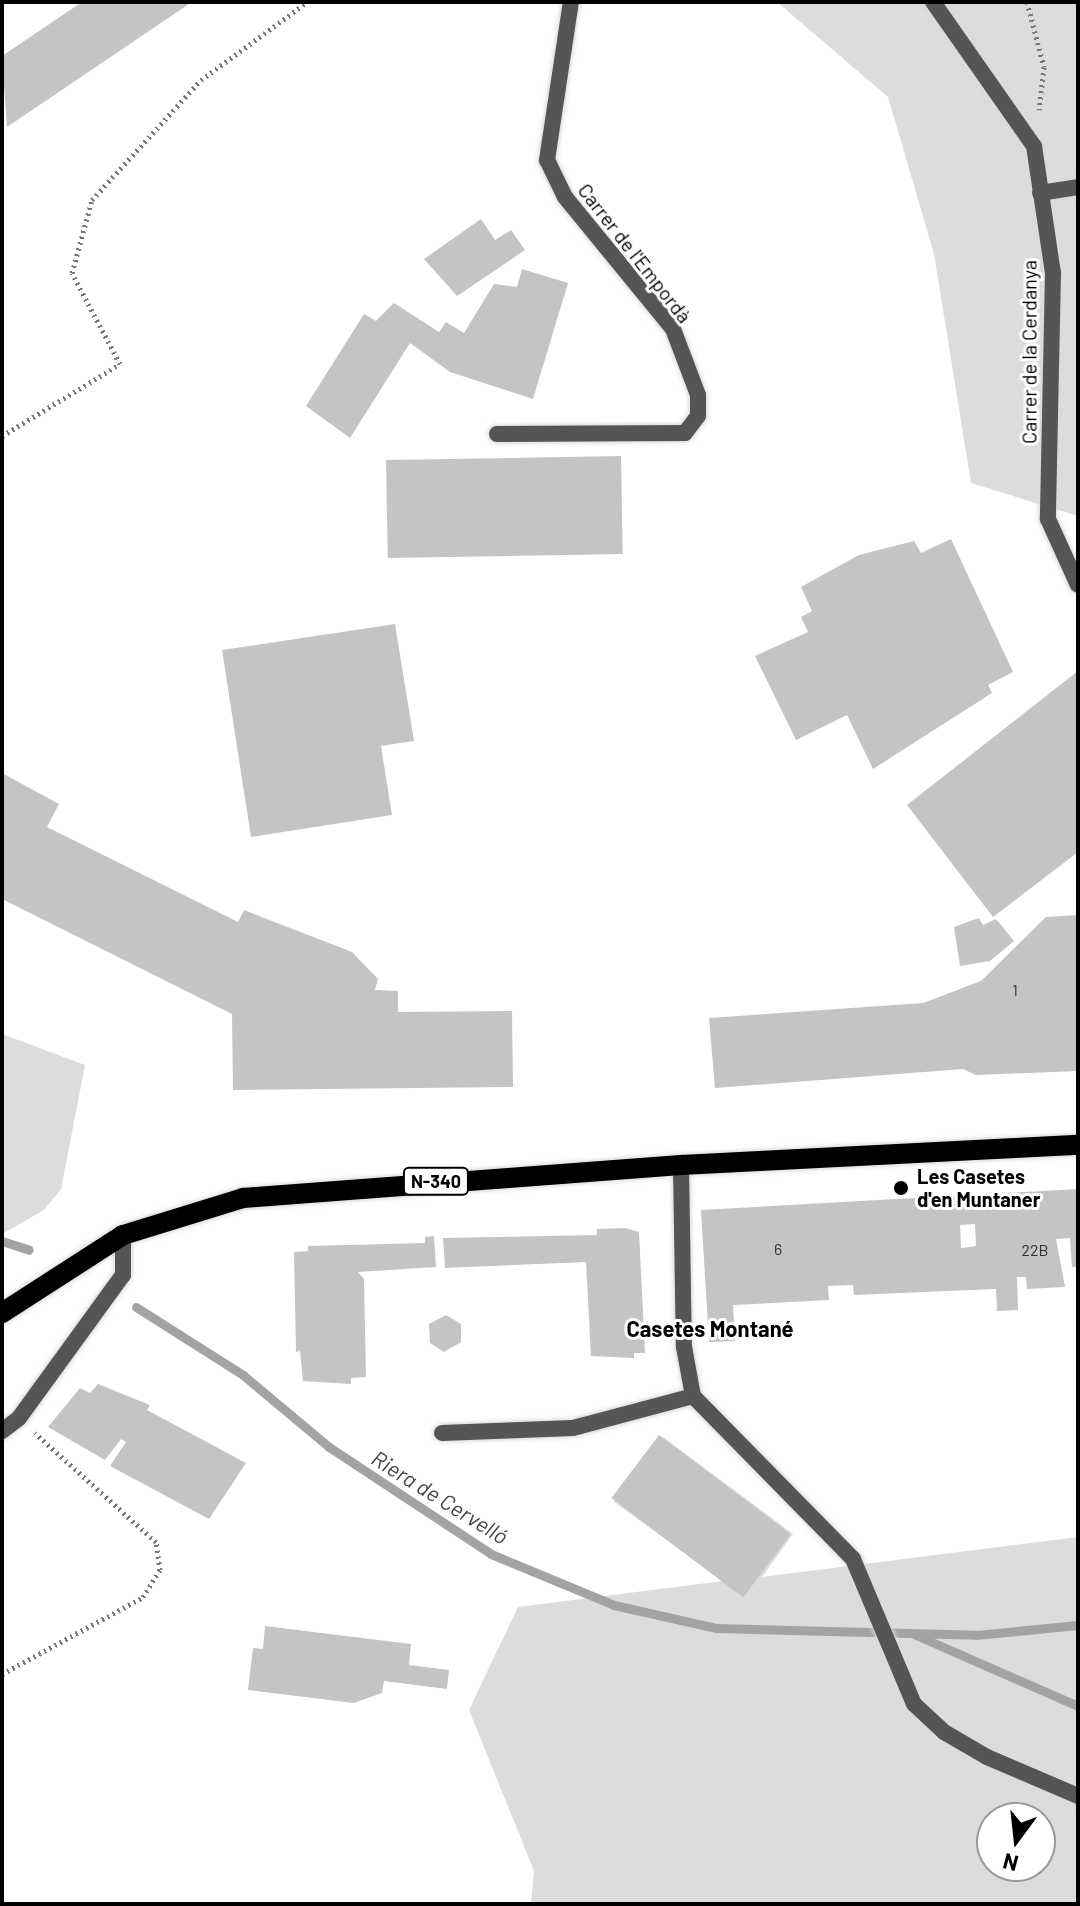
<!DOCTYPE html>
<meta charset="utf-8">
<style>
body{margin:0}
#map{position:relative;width:1080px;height:1906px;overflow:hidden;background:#fff;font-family:Barlow,sans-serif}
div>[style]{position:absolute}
.green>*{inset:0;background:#dcdcdc}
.stream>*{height:9px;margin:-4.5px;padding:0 4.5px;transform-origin:4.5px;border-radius:4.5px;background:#a3a3a3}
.building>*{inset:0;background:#c4c4c4;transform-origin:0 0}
.path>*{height:5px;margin-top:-2.5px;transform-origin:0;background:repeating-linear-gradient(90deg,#777 0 2px,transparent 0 6px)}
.roads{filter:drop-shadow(0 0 2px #dbdbdb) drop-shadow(0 0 2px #dbdbdb)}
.lane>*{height:16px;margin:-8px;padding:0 8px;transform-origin:8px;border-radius:8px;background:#555}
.street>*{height:16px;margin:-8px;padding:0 8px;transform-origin:8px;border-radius:8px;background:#555}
.primary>*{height:20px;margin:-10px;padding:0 10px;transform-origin:10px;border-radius:10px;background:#000}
.dots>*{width:22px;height:22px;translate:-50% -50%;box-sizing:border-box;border:4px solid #fff;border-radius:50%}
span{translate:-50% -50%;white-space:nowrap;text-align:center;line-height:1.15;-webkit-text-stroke:6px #fff;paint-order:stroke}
.number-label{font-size:16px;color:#313131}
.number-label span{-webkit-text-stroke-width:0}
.shield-label span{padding:2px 6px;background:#fff;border:2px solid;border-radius:6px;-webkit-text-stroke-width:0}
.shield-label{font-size:18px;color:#000;font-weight:700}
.street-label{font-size:20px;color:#000}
.poi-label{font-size:20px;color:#000;font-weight:700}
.left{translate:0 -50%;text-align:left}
.neighbourhood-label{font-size:22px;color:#000;font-weight:700}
.water-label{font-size:22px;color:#444;font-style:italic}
.frame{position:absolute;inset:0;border:4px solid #000;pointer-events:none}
.north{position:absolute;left:976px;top:1802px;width:80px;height:80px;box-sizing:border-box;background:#fff;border:2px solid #999;border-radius:50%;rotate:195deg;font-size:22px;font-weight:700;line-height:32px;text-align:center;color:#000}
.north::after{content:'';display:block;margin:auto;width:28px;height:36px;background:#000;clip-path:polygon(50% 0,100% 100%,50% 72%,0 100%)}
</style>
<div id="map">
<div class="green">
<i style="clip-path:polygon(777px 2px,1078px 2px,1078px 516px,971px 483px,934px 254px,888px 97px)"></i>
<i style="clip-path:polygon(2px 1034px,85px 1065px,61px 1189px,44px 1210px,2px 1234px)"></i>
<i style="clip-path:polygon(evenodd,663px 1437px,793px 1534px,762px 1577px,1078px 1537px,1078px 1904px,531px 1904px,534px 1871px,469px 1710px,518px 1607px,723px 1581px,614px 1502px,663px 1437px,992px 1818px,1040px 1818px,1040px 1866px,992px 1866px,992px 1818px)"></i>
</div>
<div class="stream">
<i style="left:2px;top:1241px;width:28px;rotate:18deg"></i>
<i style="left:136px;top:1307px;width:127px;rotate:32.4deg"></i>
<i style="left:243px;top:1375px;width:112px;rotate:39.9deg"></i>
<i style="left:329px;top:1447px;width:194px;rotate:33.4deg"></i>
<i style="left:491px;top:1554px;width:133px;rotate:22.5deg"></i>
<i style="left:614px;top:1605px;width:105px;rotate:12.7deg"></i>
<i style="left:716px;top:1628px;width:260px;rotate:1.5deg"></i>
<i style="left:976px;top:1635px;width:102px;rotate:-5.6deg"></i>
<i style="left:916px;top:1635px;width:177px;rotate:23.7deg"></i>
</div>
<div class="building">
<i style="clip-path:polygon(82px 2px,192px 2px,7px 127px,2px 56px)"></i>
<i style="clip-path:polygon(481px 219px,495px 240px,511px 230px,525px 250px,457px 296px,424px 259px)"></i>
<i style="clip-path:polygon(522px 269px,568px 283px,533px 399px,450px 372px,410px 343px,350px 438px,306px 406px,364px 314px,376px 321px,394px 303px,439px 332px,446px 322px,464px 333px,494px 284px,517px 287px)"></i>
<i style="left:621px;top:456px;width:98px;height:235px;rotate:89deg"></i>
<i style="clip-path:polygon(951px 539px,1013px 672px,988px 685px,992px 693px,873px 769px,847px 715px,796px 740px,755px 656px,808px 632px,801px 617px,812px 611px,801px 587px,859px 555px,914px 541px,921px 553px)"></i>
<i style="clip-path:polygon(395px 624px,414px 741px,381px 746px,392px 815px,251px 837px,222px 650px)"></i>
<i style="clip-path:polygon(1078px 671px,1078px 852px,993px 917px,907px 805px)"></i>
<i style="clip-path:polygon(2px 773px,59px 804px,47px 827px,238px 922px,244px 910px,352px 952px,378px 979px,375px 990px,398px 991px,398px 1012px,512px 1011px,513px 1087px,233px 1090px,232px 1014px,2px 899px)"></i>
<i style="clip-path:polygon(1078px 915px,1078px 1071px,976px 1075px,963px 1069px,715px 1088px,709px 1018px,923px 1003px,981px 981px,1046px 917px)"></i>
<i style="clip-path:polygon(979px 918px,983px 925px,996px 919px,1014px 941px,990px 961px,960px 966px,954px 927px)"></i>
<i style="clip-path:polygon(evenodd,1078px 1189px,1078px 1267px,1072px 1267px,1070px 1238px,1056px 1239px,1065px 1287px,1027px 1289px,1026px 1277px,1017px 1277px,1018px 1310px,997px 1311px,996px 1289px,854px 1295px,853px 1285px,828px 1286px,829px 1300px,733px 1305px,735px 1341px,709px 1342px,701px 1210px,1078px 1189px,975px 1224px,976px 1246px,961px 1248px,960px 1225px,975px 1224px)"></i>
<i style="clip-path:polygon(625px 1228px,639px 1232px,645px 1353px,634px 1353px,634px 1358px,591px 1356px,586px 1262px,445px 1268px,443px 1238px,597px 1235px,597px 1229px)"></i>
<i style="clip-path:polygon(434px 1236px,436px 1267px,358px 1272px,364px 1279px,366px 1377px,351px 1378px,351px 1384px,303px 1381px,300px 1351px,296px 1352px,294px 1252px,308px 1251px,308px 1246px,425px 1243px,425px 1237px)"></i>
<i style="clip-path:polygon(446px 1315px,461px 1324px,461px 1342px,444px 1352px,430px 1343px,429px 1324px)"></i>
<i style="clip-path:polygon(98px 1384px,150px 1405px,147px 1410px,246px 1463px,209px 1519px,110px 1466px,126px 1442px,121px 1439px,105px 1460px,48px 1427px,80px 1388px,90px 1393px)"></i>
<i style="left:659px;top:1435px;width:165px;height:79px;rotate:37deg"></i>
<i style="clip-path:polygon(265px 1626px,411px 1644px,409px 1665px,449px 1670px,447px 1689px,384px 1681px,382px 1693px,354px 1703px,248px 1690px,253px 1648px,263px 1649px)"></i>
</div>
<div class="path">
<i style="left:1027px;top:2px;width:67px;rotate:75.3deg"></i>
<i style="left:1044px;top:67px;width:43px;rotate:96.6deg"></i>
<i style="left:2px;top:436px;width:138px;rotate:-31.4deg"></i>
<i style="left:120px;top:364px;width:103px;rotate:-117.8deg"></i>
<i style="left:72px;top:273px;width:76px;rotate:-74.7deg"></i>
<i style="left:92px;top:200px;width:162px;rotate:-47.8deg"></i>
<i style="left:201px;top:80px;width:132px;rotate:-36.3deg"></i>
<i style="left:2px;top:1674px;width:161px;rotate:-28.6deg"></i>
<i style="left:143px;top:1597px;width:32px;rotate:-58deg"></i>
<i style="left:160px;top:1570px;width:28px;rotate:-98deg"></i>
<i style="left:156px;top:1542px;width:163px;rotate:-138deg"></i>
</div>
<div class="roads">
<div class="lane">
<i style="left:2px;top:1431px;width:21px;rotate:-37deg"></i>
<i style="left:19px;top:1418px;width:177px;rotate:-54deg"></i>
<i style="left:123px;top:1275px;width:40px;rotate:-90deg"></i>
<i style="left:442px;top:1433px;width:131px;rotate:-2.2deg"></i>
<i style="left:573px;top:1428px;width:124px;rotate:-14.9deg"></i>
</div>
<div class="street">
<i style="left:933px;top:2px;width:176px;rotate:55deg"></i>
<i style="left:1034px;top:146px;width:128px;rotate:81.5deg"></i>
<i style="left:1053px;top:273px;width:246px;rotate:91.2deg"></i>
<i style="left:1048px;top:519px;width:72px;rotate:65.6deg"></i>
<i style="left:1040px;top:193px;width:38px;rotate:-9deg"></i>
<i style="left:497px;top:434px;width:188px;rotate:-0.3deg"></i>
<i style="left:685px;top:433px;width:21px;rotate:-53deg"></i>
<i style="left:698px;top:416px;width:21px;rotate:-90deg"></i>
<i style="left:698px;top:395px;width:71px;rotate:-110.7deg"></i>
<i style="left:673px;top:329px;width:171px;rotate:-129.3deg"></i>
<i style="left:565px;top:197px;width:41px;rotate:-115.9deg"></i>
<i style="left:547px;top:160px;width:160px;rotate:-81.4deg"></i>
<i style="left:681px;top:1165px;width:182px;rotate:89.1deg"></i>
<i style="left:684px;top:1347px;width:50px;rotate:79.6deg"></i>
<i style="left:693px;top:1396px;width:228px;rotate:45.5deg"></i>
<i style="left:853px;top:1559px;width:157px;rotate:67.2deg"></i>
<i style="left:914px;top:1704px;width:41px;rotate:43deg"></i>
<i style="left:944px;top:1732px;width:50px;rotate:30.2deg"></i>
<i style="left:987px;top:1757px;width:99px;rotate:23.2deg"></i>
</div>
<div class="primary">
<i style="left:2px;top:1313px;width:144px;rotate:-32.8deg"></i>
<i style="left:123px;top:1235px;width:126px;rotate:-17.1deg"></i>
<i style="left:243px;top:1198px;width:439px;rotate:-4.3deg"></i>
<i style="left:681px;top:1165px;width:398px;rotate:-2.9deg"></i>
</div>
</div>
<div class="dots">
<i style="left:901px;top:1188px;background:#000"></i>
</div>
<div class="number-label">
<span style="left:1015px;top:990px">1</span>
<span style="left:778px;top:1249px">6</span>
<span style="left:1035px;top:1250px">22B</span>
</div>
<div class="shield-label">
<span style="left:436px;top:1181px">N-340</span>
</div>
<div class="street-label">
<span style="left:635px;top:253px;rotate:52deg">Carrer de l'Empordà</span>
<span style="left:1029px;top:352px;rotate:-90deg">Carrer de la Cerdanya</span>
</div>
<div class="poi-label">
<span class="left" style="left:917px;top:1188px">Les Casetes<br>d'en Muntaner</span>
</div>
<div class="neighbourhood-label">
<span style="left:710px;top:1329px">Casetes Montané</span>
</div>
<div class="water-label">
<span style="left:440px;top:1497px;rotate:32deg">Riera de Cervelló</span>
</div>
<div class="frame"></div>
<div class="north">N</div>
</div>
